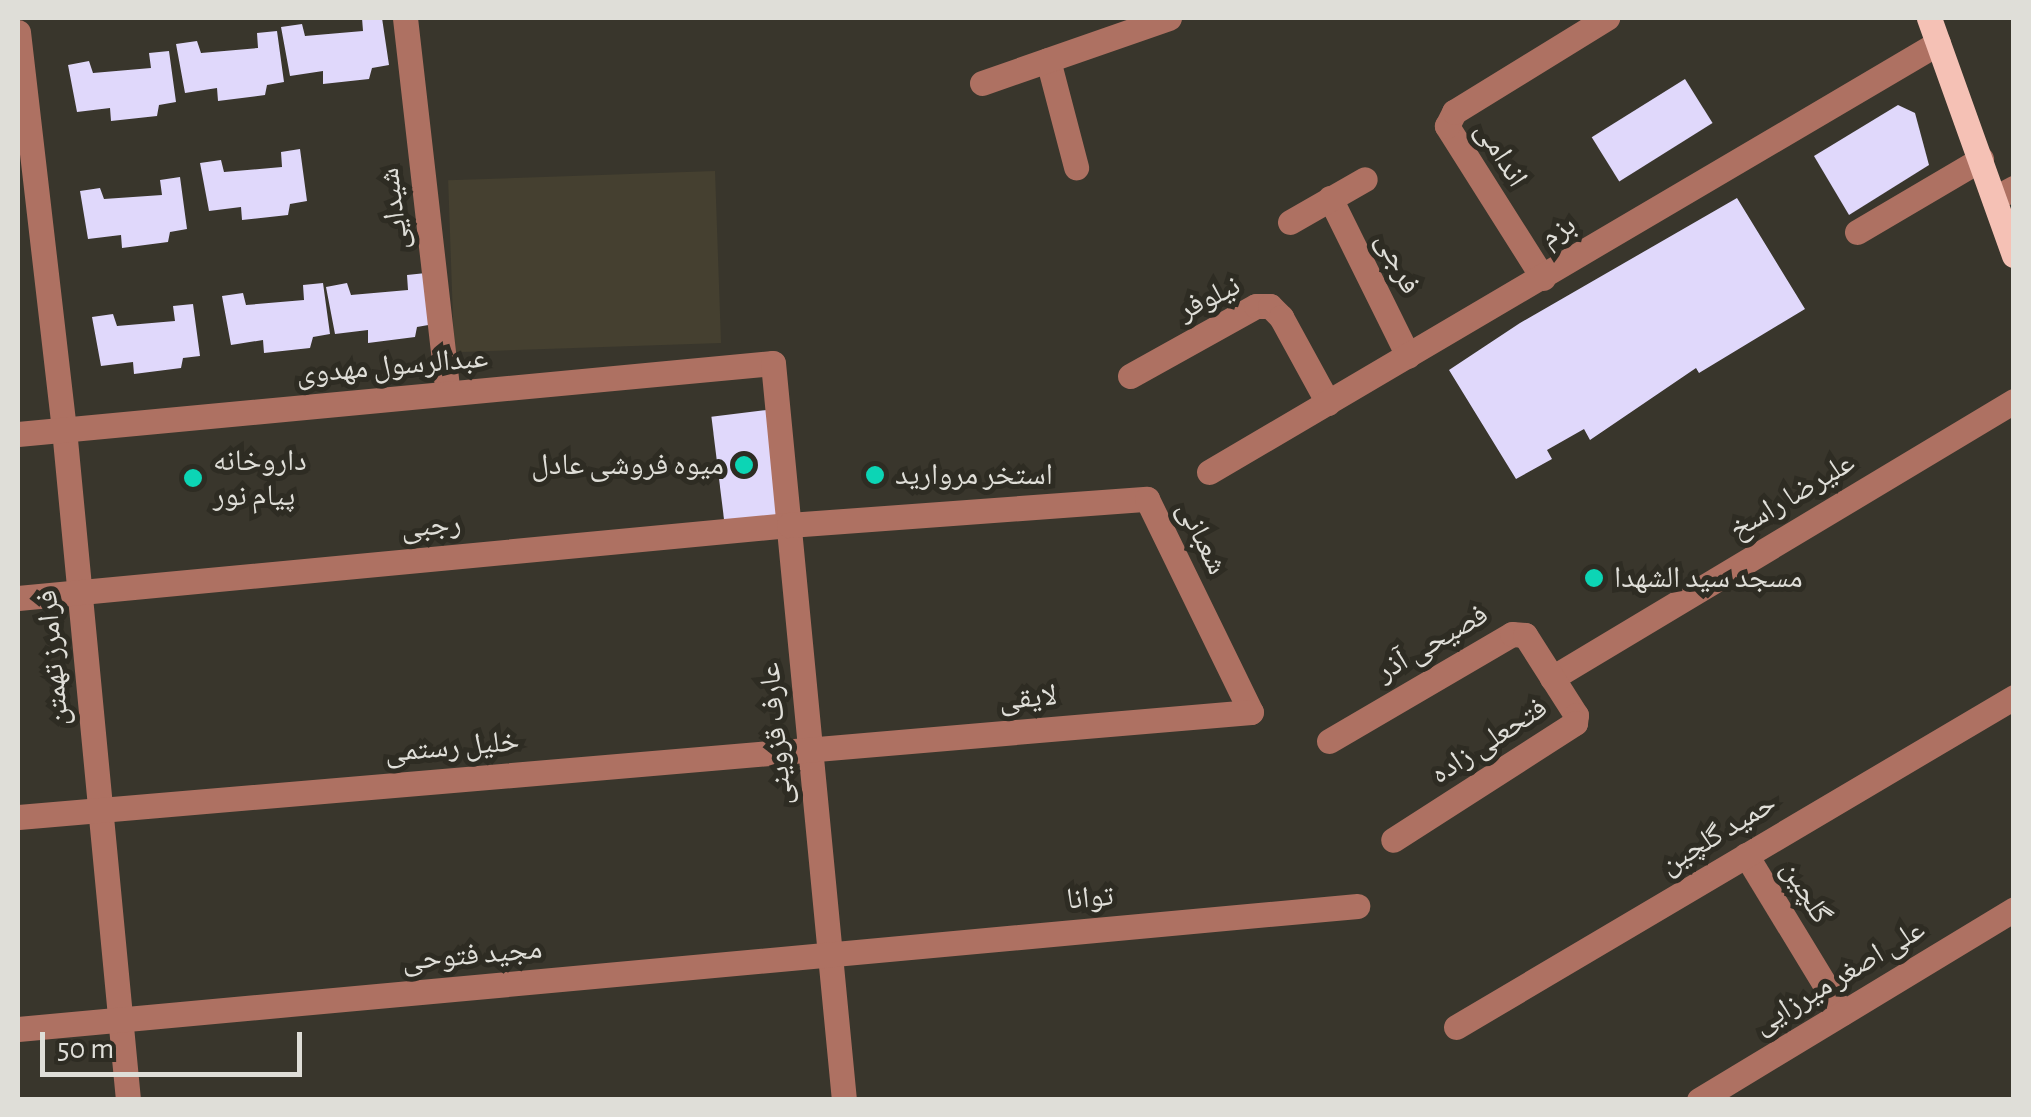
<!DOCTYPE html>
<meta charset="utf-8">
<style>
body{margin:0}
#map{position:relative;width:2031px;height:1117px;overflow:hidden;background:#39362c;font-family:"Alegreya Sans","Noto Naskh Arabic",sans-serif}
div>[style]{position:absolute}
.built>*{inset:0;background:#454030;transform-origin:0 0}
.building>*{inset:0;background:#e0d8fb;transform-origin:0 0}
.minor>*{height:25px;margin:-12.5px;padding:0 12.5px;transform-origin:12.5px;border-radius:12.5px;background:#ae7162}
.major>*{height:25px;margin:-12.5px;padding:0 12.5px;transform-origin:12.5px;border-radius:12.5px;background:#f5c1b5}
.dots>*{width:28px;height:28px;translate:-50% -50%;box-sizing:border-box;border:5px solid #2e2c23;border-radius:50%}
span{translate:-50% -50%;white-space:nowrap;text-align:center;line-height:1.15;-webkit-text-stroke:10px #2e2c23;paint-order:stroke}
.street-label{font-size:30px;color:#dfded8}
.poi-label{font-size:30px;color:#dfded8}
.left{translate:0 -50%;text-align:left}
.right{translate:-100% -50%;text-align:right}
.frame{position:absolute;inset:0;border:20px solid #dfded8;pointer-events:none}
.scale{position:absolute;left:40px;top:1032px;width:262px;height:45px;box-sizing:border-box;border:5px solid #dfded8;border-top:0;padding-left:12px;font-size:30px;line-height:35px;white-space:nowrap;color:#dfded8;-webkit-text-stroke:8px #2e2c23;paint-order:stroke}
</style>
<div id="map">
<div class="built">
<i style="left:715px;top:171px;width:172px;height:267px;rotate:88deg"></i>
</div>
<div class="building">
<i style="clip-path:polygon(362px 18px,382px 18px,389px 65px,372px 68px,369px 79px,323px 84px,323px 71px,290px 76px,281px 27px,302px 24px,305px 36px,363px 31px)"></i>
<i style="clip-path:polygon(277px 31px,284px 82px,267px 85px,265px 95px,218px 101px,217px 88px,185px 93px,176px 44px,197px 41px,201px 53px,258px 48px,257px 33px)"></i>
<i style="clip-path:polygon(169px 51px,176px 102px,159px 105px,157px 116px,111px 121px,110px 108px,77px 112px,68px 65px,89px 61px,93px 73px,151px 68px,149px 53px)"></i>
<i style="left:1685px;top:79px;width:52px;height:110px;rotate:58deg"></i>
<i style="clip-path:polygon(1898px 105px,1915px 113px,1929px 165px,1849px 215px,1814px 156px)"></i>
<i style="clip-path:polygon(300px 149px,307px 201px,290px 204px,288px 215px,242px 220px,241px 207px,209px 211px,200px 163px,221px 160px,224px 172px,282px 167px,281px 152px)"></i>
<i style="clip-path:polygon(180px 177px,187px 229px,170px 232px,168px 242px,122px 248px,121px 235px,88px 239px,80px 191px,100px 188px,104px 199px,162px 195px,160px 180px)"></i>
<i style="clip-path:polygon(1737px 198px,1805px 309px,1699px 373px,1696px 368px,1590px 440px,1584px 429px,1547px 450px,1552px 459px,1516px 479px,1449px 370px,1520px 323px)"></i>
<i style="clip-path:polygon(426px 273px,434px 324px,417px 327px,415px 337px,368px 343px,368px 330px,335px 334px,326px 287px,347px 283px,351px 295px,408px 290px,407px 275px)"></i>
<i style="clip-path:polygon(323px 283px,330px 334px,313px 337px,310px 348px,264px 353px,263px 340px,231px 345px,222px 296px,243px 293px,246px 305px,304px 300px,303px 285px)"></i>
<i style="clip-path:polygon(193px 304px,200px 356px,183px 358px,181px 368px,134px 374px,133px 362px,101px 366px,92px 317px,113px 314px,117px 326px,175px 321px,173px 306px)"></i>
<i style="left:767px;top:410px;width:106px;height:56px;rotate:83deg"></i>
</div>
<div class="minor">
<i style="left:405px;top:18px;width:377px;rotate:83.5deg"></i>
<i style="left:18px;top:32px;width:400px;rotate:83.4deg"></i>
<i style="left:64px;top:429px;width:674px;rotate:84.55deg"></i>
<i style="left:1048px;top:60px;width:111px;rotate:75.3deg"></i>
<i style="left:982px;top:83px;width:198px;rotate:-19.2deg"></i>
<i style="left:1330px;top:198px;width:176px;rotate:63.7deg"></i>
<i style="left:1995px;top:198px;width:21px;rotate:-28deg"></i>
<i style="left:1290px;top:222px;width:86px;rotate:-29.8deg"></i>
<i style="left:1857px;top:232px;width:144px;rotate:-30.5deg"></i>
<i style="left:1543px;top:278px;width:180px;rotate:-122.3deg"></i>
<i style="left:1447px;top:126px;width:16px;rotate:-63deg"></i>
<i style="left:1454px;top:112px;width:180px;rotate:-31.6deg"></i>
<i style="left:1130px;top:376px;width:144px;rotate:-29.1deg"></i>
<i style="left:1256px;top:306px;width:14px"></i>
<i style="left:1270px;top:306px;width:16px;rotate:45deg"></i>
<i style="left:1281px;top:317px;width:98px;rotate:61.3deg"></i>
<i style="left:18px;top:434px;width:758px;rotate:-5.37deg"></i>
<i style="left:773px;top:363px;width:740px;rotate:84.5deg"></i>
<i style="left:1209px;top:472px;width:846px;rotate:-30.48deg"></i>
<i style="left:18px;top:598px;width:774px;rotate:-5.41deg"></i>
<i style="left:789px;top:525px;width:359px;rotate:-4.2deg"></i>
<i style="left:1147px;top:499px;width:237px;rotate:64deg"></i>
<i style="left:1251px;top:712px;width:1237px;rotate:175.13deg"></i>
<i style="left:1552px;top:678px;width:539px;rotate:-30.95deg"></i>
<i style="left:1329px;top:741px;width:212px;rotate:-30.3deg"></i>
<i style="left:1512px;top:634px;width:13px;rotate:4deg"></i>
<i style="left:1525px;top:635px;width:95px;rotate:57.5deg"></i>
<i style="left:1576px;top:715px;width:8px;rotate:97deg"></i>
<i style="left:1575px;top:723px;width:216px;rotate:147.3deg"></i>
<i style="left:1746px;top:855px;width:185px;rotate:58.7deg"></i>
<i style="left:1456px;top:1027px;width:648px;rotate:-30.6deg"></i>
<i style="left:18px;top:1029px;width:1345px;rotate:-5.25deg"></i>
<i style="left:1699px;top:1100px;width:368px;rotate:-31.2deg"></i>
</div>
<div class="major">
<i style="left:1929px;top:18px;width:252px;rotate:70.3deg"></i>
</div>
<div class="dots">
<i style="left:744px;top:465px;background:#0cd5b5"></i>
<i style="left:875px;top:475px;background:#0cd5b5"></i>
<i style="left:193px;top:478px;background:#0cd5b5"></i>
<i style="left:1594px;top:578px;background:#0cd5b5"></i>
</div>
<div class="street-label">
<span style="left:1501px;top:154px;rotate:58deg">اندامی</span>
<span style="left:394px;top:209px;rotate:-97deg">شیدایی</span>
<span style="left:1558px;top:231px;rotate:-31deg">بزم</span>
<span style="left:1398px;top:263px;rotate:64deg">فرجی</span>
<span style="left:1209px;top:298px;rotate:-26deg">نیلوفر</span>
<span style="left:392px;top:366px;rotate:-5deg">عبدالرسول مهدوی</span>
<span style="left:1792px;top:496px;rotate:-31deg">علیرضا راسخ</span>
<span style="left:431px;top:526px;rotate:-5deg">رجبی</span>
<span style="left:1202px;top:538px;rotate:64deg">شعبانی</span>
<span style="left:1432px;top:643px;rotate:-30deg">فصیحی آذر</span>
<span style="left:53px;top:658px;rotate:-95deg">فرامرز تهمتن</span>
<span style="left:1028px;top:698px;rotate:-5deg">لایقی</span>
<span style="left:776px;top:734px;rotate:-95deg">عارف قزوینی</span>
<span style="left:1489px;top:741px;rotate:-33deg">فتحعلی زاده</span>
<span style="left:452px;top:747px;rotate:-5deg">خلیل رستمی</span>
<span style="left:1718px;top:834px;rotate:-31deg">حمید گلچین</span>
<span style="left:1806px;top:892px;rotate:59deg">گلچین</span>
<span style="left:1090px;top:898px;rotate:-5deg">توانا</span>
<span style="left:472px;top:955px;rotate:-5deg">مجید فتوحی</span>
<span style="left:1839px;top:977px;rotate:-31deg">علی اصغر میرزایی</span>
</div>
<div class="poi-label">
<span class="left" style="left:213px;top:478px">داروخانه<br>پیام نور</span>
<span class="right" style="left:724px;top:465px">میوه فروشی عادل</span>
<span class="left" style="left:895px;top:475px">استخر مروارید</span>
<span class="left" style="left:1614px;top:578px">مسجد سید الشهدا</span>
</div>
<div class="frame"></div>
<div class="scale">50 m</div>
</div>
